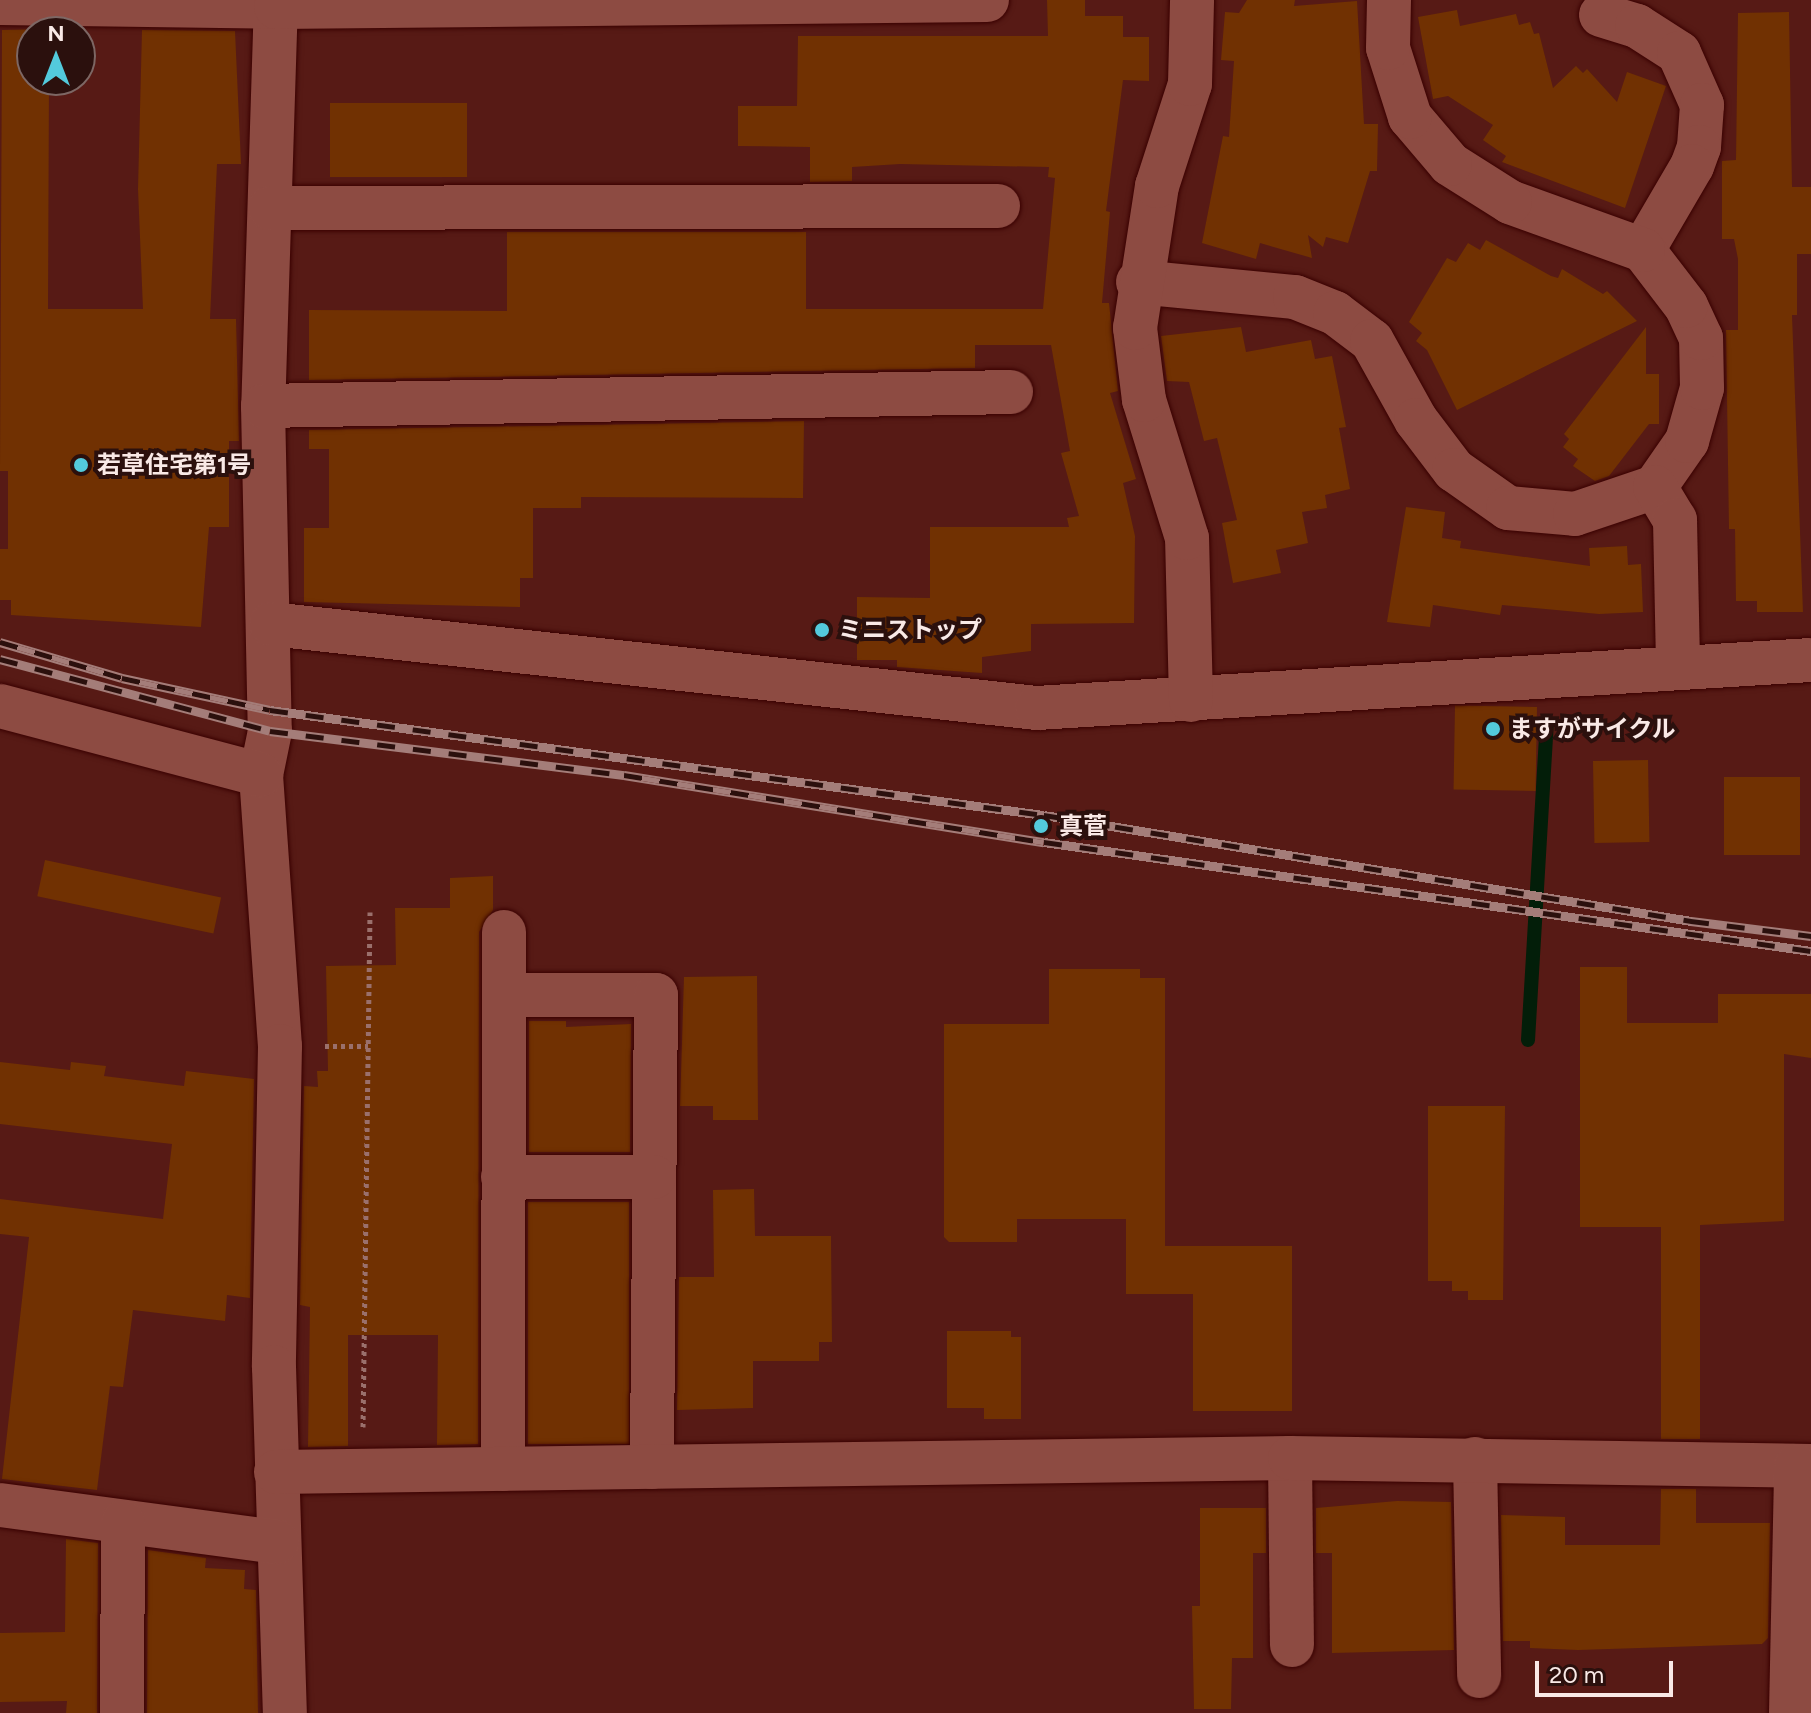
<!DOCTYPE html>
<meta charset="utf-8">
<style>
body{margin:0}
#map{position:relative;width:1811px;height:1713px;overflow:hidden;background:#571a15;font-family:Figtree,"Noto Sans JP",sans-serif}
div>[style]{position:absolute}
.stream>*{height:14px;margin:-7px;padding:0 7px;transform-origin:7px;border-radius:7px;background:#031e09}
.building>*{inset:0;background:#713102;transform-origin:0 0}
.path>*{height:5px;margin-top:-2.5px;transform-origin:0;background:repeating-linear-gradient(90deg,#9a706c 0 4px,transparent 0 8px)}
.roads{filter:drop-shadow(0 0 2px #3a0000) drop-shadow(0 0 2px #3a0000)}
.minor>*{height:44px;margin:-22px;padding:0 22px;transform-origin:22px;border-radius:22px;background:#8d4b42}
.rail>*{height:9px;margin-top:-4.5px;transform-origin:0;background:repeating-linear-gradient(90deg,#2b100d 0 18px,#a47d79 0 36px);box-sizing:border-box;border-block:2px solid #a47d79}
.dots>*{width:22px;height:22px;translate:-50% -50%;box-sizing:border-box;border:4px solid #2b100d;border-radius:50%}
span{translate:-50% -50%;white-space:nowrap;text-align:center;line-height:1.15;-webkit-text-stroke:8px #2b100d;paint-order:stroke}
.poi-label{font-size:24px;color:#f9e9e6;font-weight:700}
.left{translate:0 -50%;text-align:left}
.north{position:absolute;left:16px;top:16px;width:80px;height:80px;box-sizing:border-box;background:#2b100d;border:2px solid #7d6764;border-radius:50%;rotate:0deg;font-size:22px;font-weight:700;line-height:32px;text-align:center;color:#f9e9e6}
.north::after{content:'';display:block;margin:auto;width:28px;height:36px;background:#53cadc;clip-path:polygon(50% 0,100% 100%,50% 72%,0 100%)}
.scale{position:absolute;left:1535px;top:1661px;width:138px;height:36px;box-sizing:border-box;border:4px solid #f9e9e6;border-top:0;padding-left:10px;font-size:24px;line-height:28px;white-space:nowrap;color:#f9e9e6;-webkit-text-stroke:6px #2b100d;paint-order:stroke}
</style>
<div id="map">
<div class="stream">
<i style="left:1528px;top:1040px;width:318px;rotate:-86.6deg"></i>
</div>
<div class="building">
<i style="clip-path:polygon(1047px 0,1085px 0,1085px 16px,1123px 16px,1123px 37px,1149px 37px,1149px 81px,1123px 80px,1106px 211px,1110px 212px,1102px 303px,1109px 303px,1118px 391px,1110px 393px,1136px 479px,1123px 483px,1135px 536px,1134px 623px,1031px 624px,1031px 651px,982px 657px,982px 673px,897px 667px,897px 660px,857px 660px,857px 597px,930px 598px,930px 527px,1069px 527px,1067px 518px,1079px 516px,1061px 453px,1070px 451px,1051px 345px,975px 345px,975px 368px,309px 380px,309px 310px,507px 311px,507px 232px,806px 232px,806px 309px,1043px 309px,1055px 178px,1048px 177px,1049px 167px,900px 164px,852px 167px,852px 181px,810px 182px,810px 147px,738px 146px,738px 106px,797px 106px,798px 36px,1048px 36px)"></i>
<i style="clip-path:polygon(1247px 0,1295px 0,1294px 6px,1357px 1px,1364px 124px,1378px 124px,1377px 171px,1370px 171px,1348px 243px,1326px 237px,1323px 247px,1308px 235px,1312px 258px,1260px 243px,1256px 259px,1202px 243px,1223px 136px,1229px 137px,1234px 61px,1221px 60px,1225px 12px,1239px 13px)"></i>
<i style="clip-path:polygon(1457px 10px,1460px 26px,1516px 14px,1519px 25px,1530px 22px,1534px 34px,1539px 33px,1553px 88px,1576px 66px,1583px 73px,1587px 69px,1617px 102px,1627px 72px,1666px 86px,1625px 208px,1502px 162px,1506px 156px,1483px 140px,1493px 125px,1448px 96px,1433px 99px,1418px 17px)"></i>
<i style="clip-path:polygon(1789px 12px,1792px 187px,1811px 187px,1811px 254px,1797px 254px,1797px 315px,1792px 315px,1803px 612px,1757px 612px,1757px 601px,1736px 601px,1735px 529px,1729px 529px,1726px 330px,1738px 330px,1738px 259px,1734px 239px,1722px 239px,1722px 161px,1736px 160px,1738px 13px)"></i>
<i style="clip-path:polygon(48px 29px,32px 32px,32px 80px,49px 80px,48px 309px,143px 309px,138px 189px,142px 30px,235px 31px,241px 164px,217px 164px,210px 319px,236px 319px,239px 441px,229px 441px,229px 527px,209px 527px,201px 627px,11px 615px,11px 600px,0 600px,0 549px,8px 549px,8px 471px,0 471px,2px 30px)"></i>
<i style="left:330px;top:103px;width:137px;height:74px"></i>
<i style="clip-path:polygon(1486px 240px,1551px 276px,1558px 278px,1562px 269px,1603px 294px,1607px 291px,1637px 321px,1457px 410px,1427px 350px,1416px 341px,1422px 333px,1409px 322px,1447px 258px,1456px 262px,1468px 243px,1480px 250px)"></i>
<i style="clip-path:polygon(1241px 327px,1246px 352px,1311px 340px,1315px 359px,1332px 356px,1346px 427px,1339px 428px,1350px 489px,1325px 495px,1327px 508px,1302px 512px,1308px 543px,1276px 550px,1281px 573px,1233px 583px,1222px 523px,1237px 520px,1217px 438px,1204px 441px,1189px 382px,1167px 381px,1161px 336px)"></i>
<i style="clip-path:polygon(1646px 327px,1646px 374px,1659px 374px,1659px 424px,1649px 424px,1609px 476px,1595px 481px,1573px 466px,1578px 459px,1563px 447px,1569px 439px,1564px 434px)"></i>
<i style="clip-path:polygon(804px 421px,803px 498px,581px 497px,581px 508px,533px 508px,533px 578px,520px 578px,520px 607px,304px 602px,304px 528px,329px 528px,329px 449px,309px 449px,309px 430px)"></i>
<i style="clip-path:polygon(1406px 507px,1445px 512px,1442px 538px,1461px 541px,1460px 548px,1590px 566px,1589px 548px,1627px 546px,1628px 565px,1641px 564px,1643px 612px,1599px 614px,1502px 605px,1500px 615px,1433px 605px,1430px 627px,1387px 622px)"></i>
<i style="left:1537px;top:707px;width:84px;height:82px;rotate:91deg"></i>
<i style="left:1648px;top:760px;width:82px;height:55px;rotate:89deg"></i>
<i style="left:1800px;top:777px;width:78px;height:76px;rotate:90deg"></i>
<i style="left:45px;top:860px;width:180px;height:37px;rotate:12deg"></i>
<i style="clip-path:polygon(493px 876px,493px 910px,479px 932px,478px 1444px,437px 1445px,438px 1335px,348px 1335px,348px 1446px,308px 1447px,310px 1307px,300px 1305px,304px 1086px,318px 1087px,317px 1071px,328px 1071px,326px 966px,396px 965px,395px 908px,450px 908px,450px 878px)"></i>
<i style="clip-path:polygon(1580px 967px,1627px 967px,1627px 1023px,1718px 1023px,1718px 994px,1811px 994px,1811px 1058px,1784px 1054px,1784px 1221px,1700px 1225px,1700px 1439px,1661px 1439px,1661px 1227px,1580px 1227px)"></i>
<i style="clip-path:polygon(1049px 969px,1140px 969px,1140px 978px,1165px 978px,1165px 1246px,1292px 1246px,1292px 1411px,1193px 1411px,1193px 1294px,1126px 1294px,1126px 1219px,1017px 1219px,1017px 1242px,949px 1242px,944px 1237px,944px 1024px,1049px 1024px)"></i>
<i style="clip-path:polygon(757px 976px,758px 1120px,713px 1120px,713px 1106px,680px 1106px,684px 977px)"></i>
<i style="clip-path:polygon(529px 1021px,566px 1021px,566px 1027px,631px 1024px,630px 1152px,529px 1152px)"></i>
<i style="clip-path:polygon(0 1062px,70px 1070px,71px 1062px,106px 1066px,104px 1076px,184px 1086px,186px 1071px,254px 1079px,250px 1298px,227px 1295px,225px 1321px,133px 1310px,123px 1387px,110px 1386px,97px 1490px,2px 1479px,29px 1237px,0 1234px,0 1199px,163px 1219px,172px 1144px,0 1124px)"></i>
<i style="clip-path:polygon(1428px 1106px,1505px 1106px,1503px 1300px,1468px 1300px,1468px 1291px,1452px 1291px,1452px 1281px,1428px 1281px)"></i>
<i style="clip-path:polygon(754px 1189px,755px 1236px,831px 1236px,832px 1342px,819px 1342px,819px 1361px,753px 1361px,753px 1408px,677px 1410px,679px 1277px,714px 1277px,713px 1190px)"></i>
<i style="left:528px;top:1202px;width:101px;height:242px"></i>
<i style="clip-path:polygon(947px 1331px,1011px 1331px,1011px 1337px,1021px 1337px,1021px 1419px,984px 1419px,984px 1408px,947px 1408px)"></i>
<i style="clip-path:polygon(1661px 1489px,1696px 1489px,1696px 1523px,1770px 1523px,1768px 1638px,1762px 1644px,1578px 1650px,1530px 1648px,1530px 1641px,1503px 1641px,1501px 1515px,1565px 1517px,1565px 1545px,1660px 1545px)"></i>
<i style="clip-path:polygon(1397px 1501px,1451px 1502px,1454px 1650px,1332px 1653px,1332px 1553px,1316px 1553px,1316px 1508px)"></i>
<i style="clip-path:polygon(1200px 1508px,1266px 1508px,1266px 1553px,1253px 1553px,1253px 1658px,1232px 1658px,1231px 1709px,1194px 1709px,1192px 1606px,1200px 1606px)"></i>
<i style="clip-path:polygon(66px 1539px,98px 1543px,97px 1713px,66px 1713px,67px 1701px,0 1702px,0 1633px,65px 1632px)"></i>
<i style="clip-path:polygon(148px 1550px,206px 1558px,205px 1568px,245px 1570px,244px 1589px,256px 1590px,258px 1713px,147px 1713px)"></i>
</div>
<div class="path">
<i style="left:325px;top:1046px;width:43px"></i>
<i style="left:363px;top:1427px;width:515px;rotate:-89.22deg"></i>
</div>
<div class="roads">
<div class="minor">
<i style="left:276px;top:0;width:406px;rotate:91.8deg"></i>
<i style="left:263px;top:406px;width:325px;rotate:88.8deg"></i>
<i style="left:270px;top:731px;width:45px;rotate:101.6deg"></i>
<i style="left:261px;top:775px;width:272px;rotate:86deg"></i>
<i style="left:280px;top:1046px;width:321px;rotate:91.1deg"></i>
<i style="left:274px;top:1367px;width:346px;rotate:88.2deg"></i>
<i style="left:0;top:3px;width:276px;rotate:0.8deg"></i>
<i style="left:276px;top:7px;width:711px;rotate:-0.56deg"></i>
<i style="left:1601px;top:15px;width:38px;rotate:17deg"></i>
<i style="left:1637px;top:26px;width:50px;rotate:32.7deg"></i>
<i style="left:1679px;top:53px;width:57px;rotate:66.1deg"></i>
<i style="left:1702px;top:105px;width:42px;rotate:94.1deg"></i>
<i style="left:1699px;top:147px;width:20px;rotate:110deg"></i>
<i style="left:1692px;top:166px;width:97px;rotate:120.3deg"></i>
<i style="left:270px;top:208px;width:728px;rotate:-0.16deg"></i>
<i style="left:1138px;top:282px;width:158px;rotate:5.5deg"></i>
<i style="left:1295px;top:297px;width:43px;rotate:21.8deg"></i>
<i style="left:1335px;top:313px;width:46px;rotate:37.1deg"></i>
<i style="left:1372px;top:341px;width:90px;rotate:60.9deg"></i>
<i style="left:1416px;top:420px;width:63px;rotate:52.8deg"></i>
<i style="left:1454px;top:470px;width:66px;rotate:35.1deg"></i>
<i style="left:1508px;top:508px;width:67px;rotate:5.1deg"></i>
<i style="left:1575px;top:514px;width:84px;rotate:-18.6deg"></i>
<i style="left:1655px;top:487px;width:56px;rotate:-55.2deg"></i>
<i style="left:1687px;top:441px;width:55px;rotate:-74.2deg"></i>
<i style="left:1702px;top:388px;width:50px;rotate:-91.1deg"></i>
<i style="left:1701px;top:338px;width:35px;rotate:-115deg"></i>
<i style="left:1686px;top:306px;width:71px;rotate:-127.5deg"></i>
<i style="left:1643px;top:250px;width:141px;rotate:-160.2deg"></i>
<i style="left:1510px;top:202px;width:71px;rotate:-147.7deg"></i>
<i style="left:1450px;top:164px;width:62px;rotate:-130.4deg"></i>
<i style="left:1410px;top:117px;width:72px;rotate:-107.7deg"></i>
<i style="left:1388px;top:48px;width:48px;rotate:-88.8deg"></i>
<i style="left:263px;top:406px;width:748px;rotate:-1.07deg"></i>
<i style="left:1655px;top:487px;width:39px;rotate:59deg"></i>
<i style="left:1675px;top:520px;width:147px;rotate:88.8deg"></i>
<i style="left:271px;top:624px;width:771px;rotate:6.26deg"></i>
<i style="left:1037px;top:708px;width:775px;rotate:-3.55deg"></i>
<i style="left:1191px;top:700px;width:162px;rotate:-91.4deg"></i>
<i style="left:1187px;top:538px;width:145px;rotate:-107.3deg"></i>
<i style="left:1144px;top:400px;width:73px;rotate:-97.1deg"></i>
<i style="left:1135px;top:328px;width:144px;rotate:-81.2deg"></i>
<i style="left:1157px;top:186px;width:107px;rotate:-72.1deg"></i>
<i style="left:1190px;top:84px;width:84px;rotate:-88.6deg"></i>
<i style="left:0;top:706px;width:270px;rotate:14.8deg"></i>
<i style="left:504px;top:995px;width:152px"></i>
<i style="left:656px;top:995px;width:472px;rotate:90.5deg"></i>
<i style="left:503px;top:1177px;width:151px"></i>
<i style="left:1290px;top:1458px;width:187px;rotate:89.4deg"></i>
<i style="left:1475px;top:1459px;width:217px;rotate:88.9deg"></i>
<i style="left:503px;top:1469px;width:537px;rotate:-89.89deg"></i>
<i style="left:276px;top:1472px;width:1014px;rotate:-0.79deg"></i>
<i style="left:1290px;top:1458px;width:521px;rotate:0.88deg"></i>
<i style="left:0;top:1505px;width:280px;rotate:7.6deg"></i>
<i style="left:122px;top:1713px;width:191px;rotate:-89.7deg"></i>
<i style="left:1791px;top:1713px;width:247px;rotate:-88.8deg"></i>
</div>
</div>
<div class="rail">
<i style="left:0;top:642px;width:127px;rotate:16.4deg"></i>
<i style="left:122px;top:678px;width:151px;rotate:12.2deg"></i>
<i style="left:270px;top:710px;width:781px;rotate:7.73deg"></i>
<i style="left:1044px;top:815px;width:656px;rotate:9.3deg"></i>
<i style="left:1691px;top:921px;width:121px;rotate:7.1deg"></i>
<i style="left:0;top:659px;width:279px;rotate:14.9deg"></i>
<i style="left:270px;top:731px;width:357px;rotate:7.1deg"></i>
<i style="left:624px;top:775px;width:425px;rotate:9.1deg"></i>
<i style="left:1044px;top:842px;width:775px;rotate:8.09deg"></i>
</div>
<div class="dots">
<i style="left:81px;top:465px;background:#53cadc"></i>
<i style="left:822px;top:630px;background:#53cadc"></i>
<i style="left:1493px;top:729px;background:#53cadc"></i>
<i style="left:1041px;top:826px;background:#53cadc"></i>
</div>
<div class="poi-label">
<span class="left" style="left:97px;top:465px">若草住宅第1号</span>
<span class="left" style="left:838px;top:630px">ミニストップ</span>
<span class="left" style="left:1509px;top:729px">ますがサイクル</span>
<span class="left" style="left:1059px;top:826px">真菅</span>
</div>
<div class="north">N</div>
<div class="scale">20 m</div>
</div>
